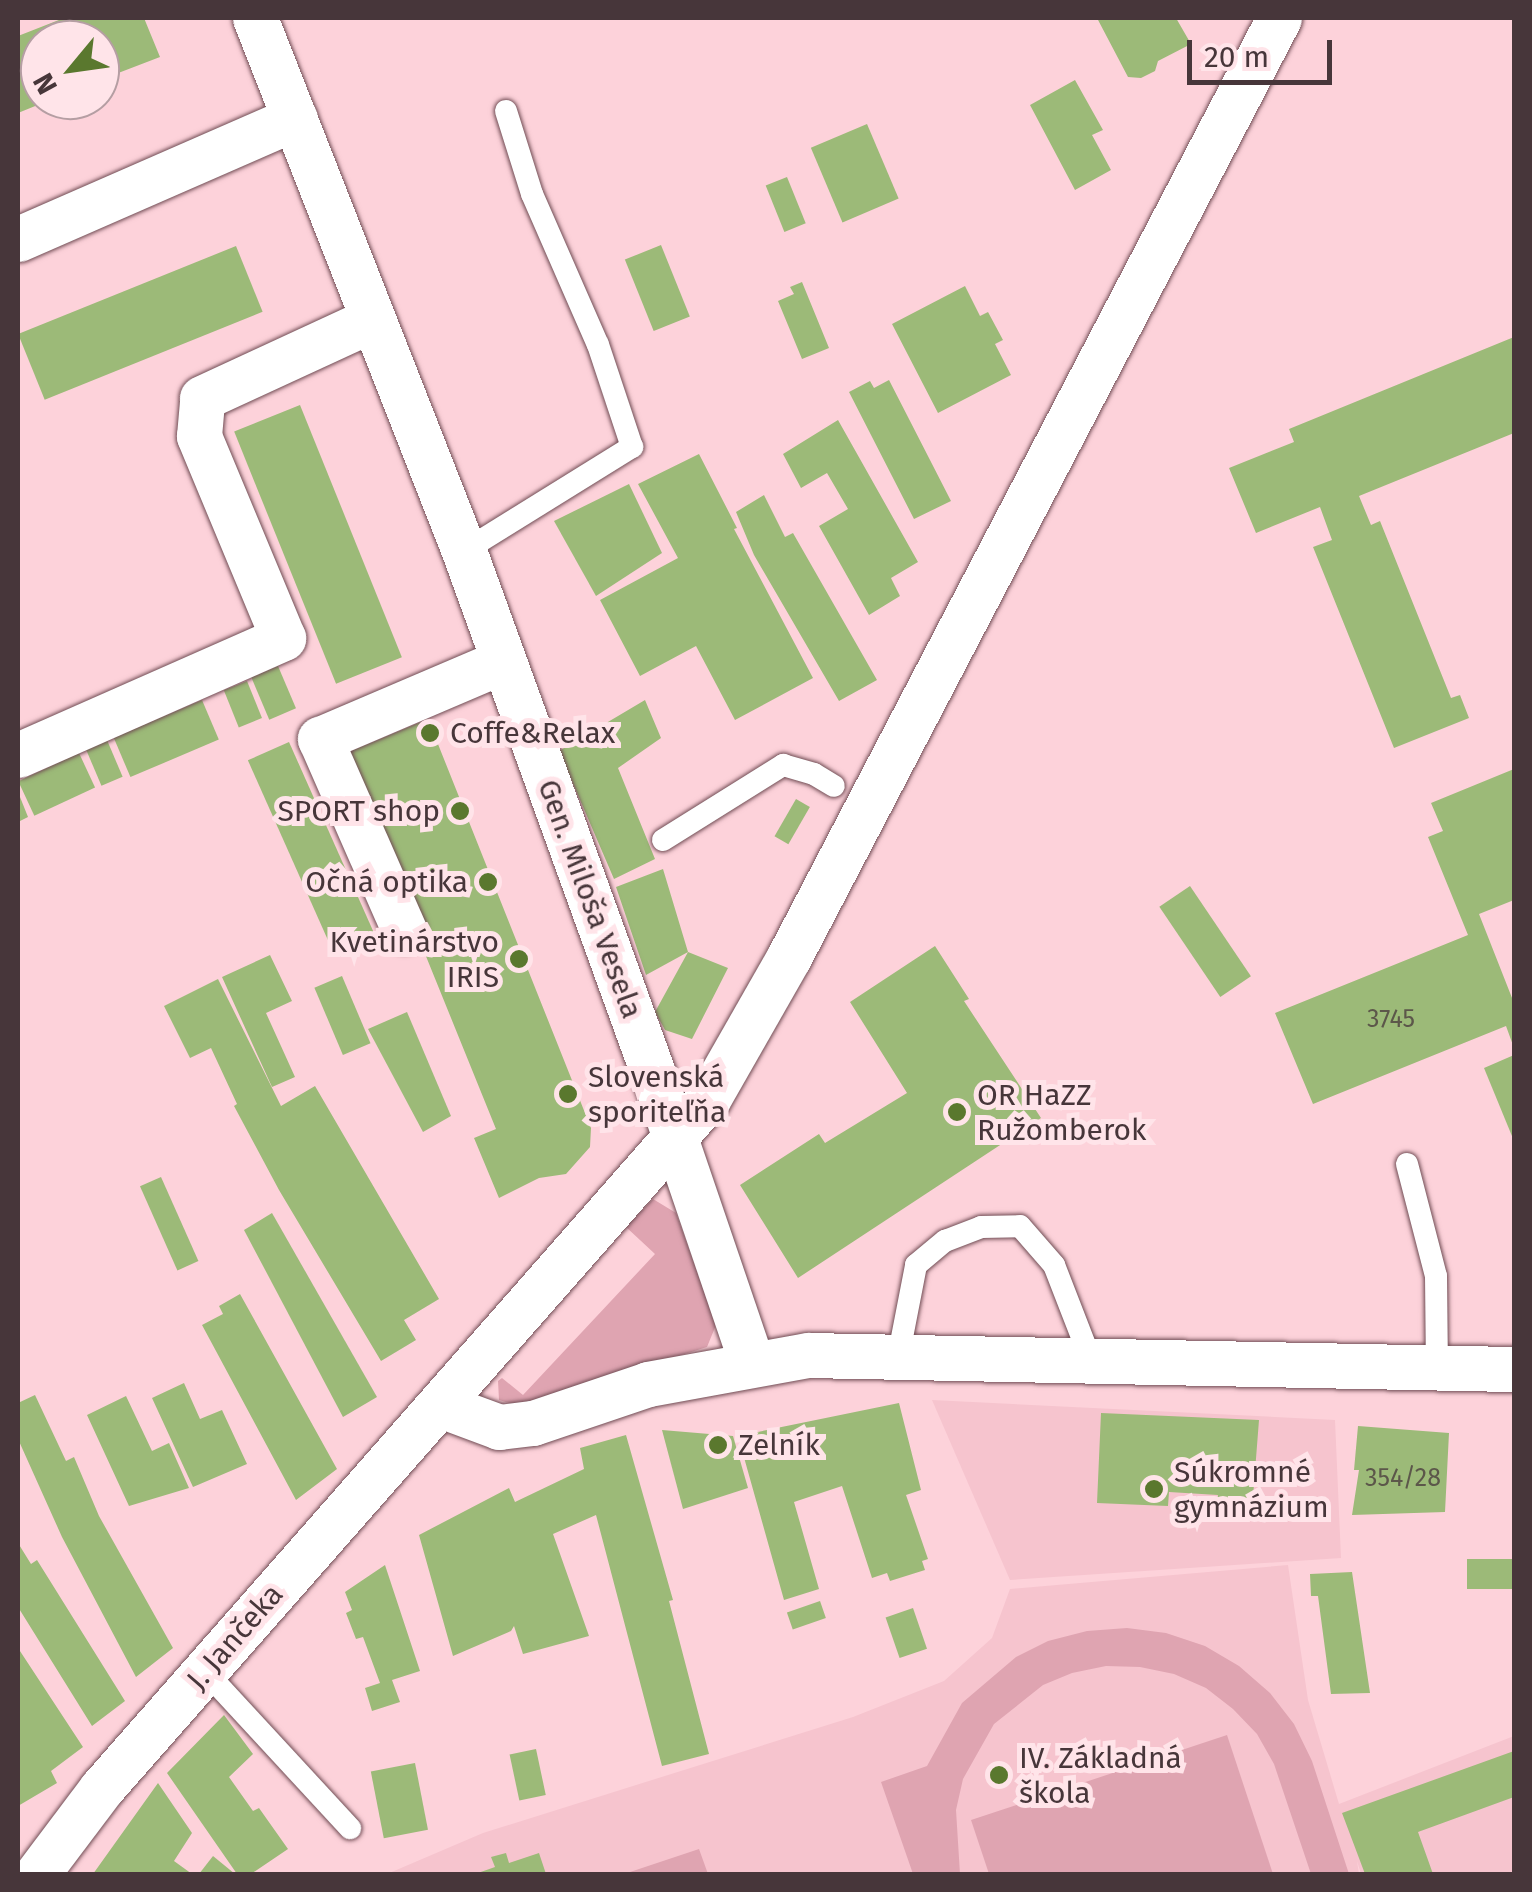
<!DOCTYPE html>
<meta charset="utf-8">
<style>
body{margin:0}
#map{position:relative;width:1532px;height:1892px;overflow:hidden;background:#fdd2da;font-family:"Fira Sans",sans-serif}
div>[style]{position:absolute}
.built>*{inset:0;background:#f6c4ce}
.green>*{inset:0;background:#dfa4b1}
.building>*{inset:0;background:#9cba78;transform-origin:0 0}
.roads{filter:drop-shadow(0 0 2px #704c54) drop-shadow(0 0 2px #704c54)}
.lane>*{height:22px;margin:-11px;padding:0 11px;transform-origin:11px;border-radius:11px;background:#fff}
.street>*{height:45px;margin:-22.5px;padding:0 22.5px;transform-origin:22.5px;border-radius:22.5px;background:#fff}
.dots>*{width:28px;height:28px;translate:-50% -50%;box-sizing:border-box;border:5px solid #ffe4e9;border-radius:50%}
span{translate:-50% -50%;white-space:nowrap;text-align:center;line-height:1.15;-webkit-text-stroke:10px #ffe4e9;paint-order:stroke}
.number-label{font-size:25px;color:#5c574a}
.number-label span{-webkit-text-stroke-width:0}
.poi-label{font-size:30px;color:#47363a}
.left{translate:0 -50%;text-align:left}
.right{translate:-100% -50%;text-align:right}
.street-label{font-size:30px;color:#47363a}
.frame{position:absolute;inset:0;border:20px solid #47363a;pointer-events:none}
.north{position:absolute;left:20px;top:20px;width:100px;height:100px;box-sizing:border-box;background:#ffe4e9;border:2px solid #b59ea3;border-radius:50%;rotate:241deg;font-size:28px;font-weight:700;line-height:40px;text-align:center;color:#47363a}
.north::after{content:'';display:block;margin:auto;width:35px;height:45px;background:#5a782e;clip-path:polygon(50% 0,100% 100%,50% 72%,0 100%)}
.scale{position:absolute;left:1187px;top:40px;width:145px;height:45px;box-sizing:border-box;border:5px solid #47363a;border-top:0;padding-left:12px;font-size:30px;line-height:35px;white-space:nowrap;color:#47363a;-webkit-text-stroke:8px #ffe4e9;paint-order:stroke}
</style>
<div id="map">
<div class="built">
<i style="clip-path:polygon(932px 1400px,1335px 1420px,1341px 1558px,1010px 1580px)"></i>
<i style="clip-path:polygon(1288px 1565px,1308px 1700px,1339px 1804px,1514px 1736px,1514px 1874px,1361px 1874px,1357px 1861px,1359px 1874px,387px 1874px,483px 1833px,853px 1717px,944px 1681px,992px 1638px,1010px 1589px)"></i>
</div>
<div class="green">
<i style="clip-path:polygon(653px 1199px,676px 1213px,716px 1325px,707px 1347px,519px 1406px,499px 1400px,498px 1381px,502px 1378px,523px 1395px,655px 1254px,626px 1227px)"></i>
<i style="clip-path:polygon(1127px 1628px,1166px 1633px,1205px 1646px,1239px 1666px,1270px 1693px,1294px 1724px,1312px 1761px,1349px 1874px,1311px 1874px,1274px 1764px,1257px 1734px,1233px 1709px,1206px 1688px,1174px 1674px,1140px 1667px,1106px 1666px,1072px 1673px,1043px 1685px,994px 1724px,963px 1779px,956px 1810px,960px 1874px,913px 1874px,881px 1782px,927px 1766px,962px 1703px,1016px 1657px,1048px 1641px,1087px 1631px)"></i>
<i style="clip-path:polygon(1227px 1735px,1273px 1874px,989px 1874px,971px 1820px)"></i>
<i style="clip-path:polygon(699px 1849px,708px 1874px,623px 1874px,624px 1874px)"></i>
</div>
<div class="building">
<i style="clip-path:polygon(64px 18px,144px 18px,160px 57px,100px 80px,100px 40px,40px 40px,40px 100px,50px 100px,18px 113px,18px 36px)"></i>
<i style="clip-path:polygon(1097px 18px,1176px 18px,1191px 44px,1158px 61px,1155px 71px,1141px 78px,1128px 77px)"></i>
<i style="clip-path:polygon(1075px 80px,1103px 130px,1092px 135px,1111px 170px,1075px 190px,1030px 105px)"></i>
<i style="left:867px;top:124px;width:81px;height:61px;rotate:67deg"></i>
<i style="left:787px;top:177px;width:50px;height:23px;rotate:68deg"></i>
<i style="left:661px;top:245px;width:77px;height:39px;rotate:68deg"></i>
<i style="left:236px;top:246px;width:71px;height:235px;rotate:68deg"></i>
<i style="clip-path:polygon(802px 282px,829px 348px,802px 359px,778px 301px,794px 294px,790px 287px)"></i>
<i style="clip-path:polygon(965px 286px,980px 316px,988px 312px,1003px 340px,995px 344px,1011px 375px,938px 413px,892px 324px)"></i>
<i style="clip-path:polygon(1514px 337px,1514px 433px,1359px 496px,1371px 525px,1380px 521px,1451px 698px,1460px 695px,1469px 718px,1394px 748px,1313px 547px,1332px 540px,1320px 507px,1256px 533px,1229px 468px,1294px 442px,1289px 429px)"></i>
<i style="clip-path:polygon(889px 380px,951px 501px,914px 519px,849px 392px,870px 381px,874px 388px)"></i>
<i style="left:300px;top:405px;width:272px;height:71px;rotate:68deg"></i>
<i style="clip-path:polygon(838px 420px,918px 562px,891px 578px,900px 596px,869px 615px,819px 526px,848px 509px,827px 473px,801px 488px,783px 454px)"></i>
<i style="clip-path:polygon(699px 454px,737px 528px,734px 529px,813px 678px,735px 720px,696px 646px,640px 676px,600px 600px,678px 558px,638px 484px)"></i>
<i style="clip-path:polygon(629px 484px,662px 553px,596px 596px,554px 521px)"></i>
<i style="clip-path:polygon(764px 495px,785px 537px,793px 533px,877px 680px,839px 701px,754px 555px,736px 512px)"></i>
<i style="left:278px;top:666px;width:46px;height:29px;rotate:67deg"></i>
<i style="left:247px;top:681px;width:40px;height:25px;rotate:68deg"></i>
<i style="left:202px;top:700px;width:43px;height:96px;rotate:67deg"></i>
<i style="clip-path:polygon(645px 700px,661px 738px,618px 768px,655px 859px,614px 879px,559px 751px)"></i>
<i style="clip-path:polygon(428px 719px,591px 1128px,590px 1147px,566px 1174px,539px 1178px,499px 1198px,474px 1138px,496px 1129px,344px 754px)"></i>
<i style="left:107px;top:740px;width:40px;height:23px;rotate:67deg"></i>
<i style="left:289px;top:742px;width:212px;height:45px;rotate:66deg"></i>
<i style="left:79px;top:753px;width:38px;height:67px;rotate:65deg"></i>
<i style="clip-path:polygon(1514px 769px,1514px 900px,1479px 914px,1514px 1003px,1514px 1048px,1506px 1026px,1313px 1104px,1275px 1013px,1468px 935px,1428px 837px,1443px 831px,1431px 803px)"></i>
<i style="clip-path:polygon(18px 792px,28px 817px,18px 822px)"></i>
<i style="left:796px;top:799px;width:16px;height:43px;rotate:30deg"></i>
<i style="clip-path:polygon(663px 869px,688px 952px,728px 968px,692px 1039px,665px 1030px,655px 1012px,688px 952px,646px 975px,616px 887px)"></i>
<i style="left:1190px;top:886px;width:109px;height:37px;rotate:56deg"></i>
<i style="clip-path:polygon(935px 946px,969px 999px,964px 1001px,1041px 1118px,798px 1278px,740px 1185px,819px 1134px,825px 1143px,907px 1093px,850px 1002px)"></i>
<i style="clip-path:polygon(270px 955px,292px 1001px,266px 1013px,295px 1077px,272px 1087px,222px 977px)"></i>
<i style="left:342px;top:976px;width:73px;height:30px;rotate:67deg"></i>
<i style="clip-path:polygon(218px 979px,281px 1106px,315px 1086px,439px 1299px,404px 1320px,416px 1340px,381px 1361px,279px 1190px,234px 1106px,237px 1104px,211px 1048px,190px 1058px,164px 1006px)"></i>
<i style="clip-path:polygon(407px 1012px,451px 1116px,423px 1132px,368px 1029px)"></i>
<i style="clip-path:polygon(1514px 1055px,1514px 1141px,1484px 1068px)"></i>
<i style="left:161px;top:1177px;width:92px;height:23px;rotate:66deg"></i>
<i style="clip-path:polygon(272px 1213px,377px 1397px,343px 1417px,244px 1230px)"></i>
<i style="clip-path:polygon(240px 1294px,337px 1469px,296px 1500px,202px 1325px,223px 1314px,219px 1306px)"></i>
<i style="clip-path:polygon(184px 1383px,200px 1419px,222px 1410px,247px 1464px,193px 1487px,152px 1398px)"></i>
<i style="clip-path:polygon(35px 1395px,66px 1461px,74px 1457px,99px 1516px,173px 1648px,136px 1677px,62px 1537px,18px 1439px,18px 1403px)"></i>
<i style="clip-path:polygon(126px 1396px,152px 1451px,169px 1443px,189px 1488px,129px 1506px,87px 1415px)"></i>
<i style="clip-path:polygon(899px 1403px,921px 1490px,906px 1495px,928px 1559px,922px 1561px,925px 1570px,890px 1581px,887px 1573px,872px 1578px,842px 1486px,794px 1502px,819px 1589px,784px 1600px,738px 1436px)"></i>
<i style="clip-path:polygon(1101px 1413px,1259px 1420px,1253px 1497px,1217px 1501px,1218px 1495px,1169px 1492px,1168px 1506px,1097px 1503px)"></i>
<i style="clip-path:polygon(1358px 1426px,1449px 1433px,1445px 1512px,1352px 1515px,1359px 1470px,1354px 1470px)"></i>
<i style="clip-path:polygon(662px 1430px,733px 1436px,748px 1488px,683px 1509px)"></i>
<i style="clip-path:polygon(626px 1435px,673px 1600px,669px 1601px,709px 1754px,662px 1766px,596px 1515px,553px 1534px,589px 1636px,523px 1654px,514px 1626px,511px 1631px,453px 1656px,419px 1535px,509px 1488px,515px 1502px,584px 1469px,580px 1448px)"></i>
<i style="clip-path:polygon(18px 1543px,31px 1564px,37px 1560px,125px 1701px,92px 1726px,18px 1607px)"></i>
<i style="left:1514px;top:1559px;width:30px;height:47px;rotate:90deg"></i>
<i style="clip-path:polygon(385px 1565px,420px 1671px,392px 1680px,400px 1702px,372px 1711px,365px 1688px,380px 1683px,363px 1637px,356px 1639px,346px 1613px,352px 1610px,345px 1592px)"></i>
<i style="clip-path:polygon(1352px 1572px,1370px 1693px,1331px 1694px,1318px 1596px,1311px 1596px,1310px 1574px)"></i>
<i style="left:820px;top:1601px;width:18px;height:35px;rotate:71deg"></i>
<i style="left:913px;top:1608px;width:43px;height:29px;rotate:71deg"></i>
<i style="clip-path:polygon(18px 1648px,83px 1747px,51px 1771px,57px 1783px,18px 1806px)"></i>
<i style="clip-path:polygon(224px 1715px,253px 1754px,229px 1777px,253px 1811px,259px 1808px,288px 1849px,251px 1874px,237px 1874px,167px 1773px)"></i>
<i style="left:536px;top:1749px;width:47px;height:27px;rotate:78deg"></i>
<i style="clip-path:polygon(1514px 1751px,1514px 1797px,1418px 1832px,1433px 1874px,1365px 1874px,1342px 1813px)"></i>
<i style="left:415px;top:1763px;width:68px;height:45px;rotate:79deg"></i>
<i style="clip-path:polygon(158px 1783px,192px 1833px,174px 1861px,192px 1874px,93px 1874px)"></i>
<i style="clip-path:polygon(506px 1853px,509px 1863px,539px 1853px,546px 1874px,475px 1874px,495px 1867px,491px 1857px)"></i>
<i style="clip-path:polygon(213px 1856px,235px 1874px,199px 1874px)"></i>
</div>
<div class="roads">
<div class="lane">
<i style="left:464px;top:551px;width:198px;rotate:-31.8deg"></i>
<i style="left:632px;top:447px;width:108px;rotate:-108.4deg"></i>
<i style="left:598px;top:345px;width:165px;rotate:-113.6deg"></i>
<i style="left:532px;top:194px;width:87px;rotate:-107.4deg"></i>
<i style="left:663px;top:840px;width:142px;rotate:-32deg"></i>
<i style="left:783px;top:765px;width:32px;rotate:16deg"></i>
<i style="left:814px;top:774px;width:23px;rotate:31deg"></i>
<i style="left:1407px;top:1164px;width:116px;rotate:75.5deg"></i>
<i style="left:1436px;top:1276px;width:92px;rotate:89.4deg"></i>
<i style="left:898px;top:1358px;width:95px;rotate:-79deg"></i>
<i style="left:916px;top:1265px;width:38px;rotate:-40deg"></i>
<i style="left:945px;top:1241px;width:39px;rotate:-21deg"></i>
<i style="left:981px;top:1227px;width:39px;rotate:-1deg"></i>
<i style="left:1020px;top:1226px;width:52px;rotate:48.9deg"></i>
<i style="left:1054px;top:1265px;width:105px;rotate:68.8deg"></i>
<i style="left:205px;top:1671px;width:214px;rotate:47.3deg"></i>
</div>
<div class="street">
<i style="left:255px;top:18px;width:573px;rotate:68.59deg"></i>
<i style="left:464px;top:551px;width:558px;rotate:70.1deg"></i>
<i style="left:654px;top:1076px;width:304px;rotate:71.2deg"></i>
<i style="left:18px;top:239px;width:302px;rotate:-23.6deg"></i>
<i style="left:18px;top:755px;width:290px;rotate:-23.8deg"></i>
<i style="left:283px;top:638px;width:219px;rotate:-112.6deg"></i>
<i style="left:199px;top:436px;width:38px;rotate:-85deg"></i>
<i style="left:202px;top:398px;width:188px;rotate:-24.8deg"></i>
<i style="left:404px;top:930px;width:209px;rotate:-113.7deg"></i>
<i style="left:320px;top:739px;width:199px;rotate:-23.1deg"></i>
<i style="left:440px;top:1405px;width:63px;rotate:20.4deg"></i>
<i style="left:499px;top:1427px;width:34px;rotate:-7deg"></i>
<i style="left:533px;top:1423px;width:121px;rotate:-18.7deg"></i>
<i style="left:648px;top:1384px;width:163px;rotate:-10.3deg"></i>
<i style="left:808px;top:1355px;width:706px;rotate:1.14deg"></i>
<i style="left:37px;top:1874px;width:106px;rotate:-53deg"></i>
<i style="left:101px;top:1789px;width:919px;rotate:-48.66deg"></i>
<i style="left:708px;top:1099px;width:163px;rotate:-60.3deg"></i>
<i style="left:789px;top:957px;width:1059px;rotate:-62.44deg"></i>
</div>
</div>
<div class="dots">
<i style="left:430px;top:733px;background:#5a782e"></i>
<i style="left:460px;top:811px;background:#5a782e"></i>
<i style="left:488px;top:882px;background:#5a782e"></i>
<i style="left:519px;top:959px;background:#5a782e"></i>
<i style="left:568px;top:1094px;background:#5a782e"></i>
<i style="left:957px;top:1112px;background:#5a782e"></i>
<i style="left:718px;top:1445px;background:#5a782e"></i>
<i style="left:1154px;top:1489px;background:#5a782e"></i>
<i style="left:999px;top:1775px;background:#5a782e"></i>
</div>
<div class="number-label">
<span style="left:1391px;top:1019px">3745</span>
<span style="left:1403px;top:1478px">354/28</span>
</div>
<div class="poi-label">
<span class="left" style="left:450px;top:733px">Coffe&amp;Relax</span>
<span class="right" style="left:440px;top:811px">SPORT shop</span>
<span class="right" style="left:468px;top:882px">Očná optika</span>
<span class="right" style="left:499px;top:959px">Kvetinárstvo<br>IRIS</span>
<span class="left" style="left:588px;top:1094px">Slovenská<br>sporiteľňa</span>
<span class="left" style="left:977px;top:1112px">OR HaZZ<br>Ružomberok</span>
<span class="left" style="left:738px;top:1445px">Zelník</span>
<span class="left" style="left:1174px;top:1489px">Súkromné<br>gymnázium</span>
<span class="left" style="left:1019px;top:1775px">IV. Základná<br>škola</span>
</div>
<div class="street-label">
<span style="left:590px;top:899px;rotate:70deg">Gen. Miloša Vesela</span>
<span style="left:235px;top:1637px;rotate:-49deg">J. Jančeka</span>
</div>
<div class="frame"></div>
<div class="north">N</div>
<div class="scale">20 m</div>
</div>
